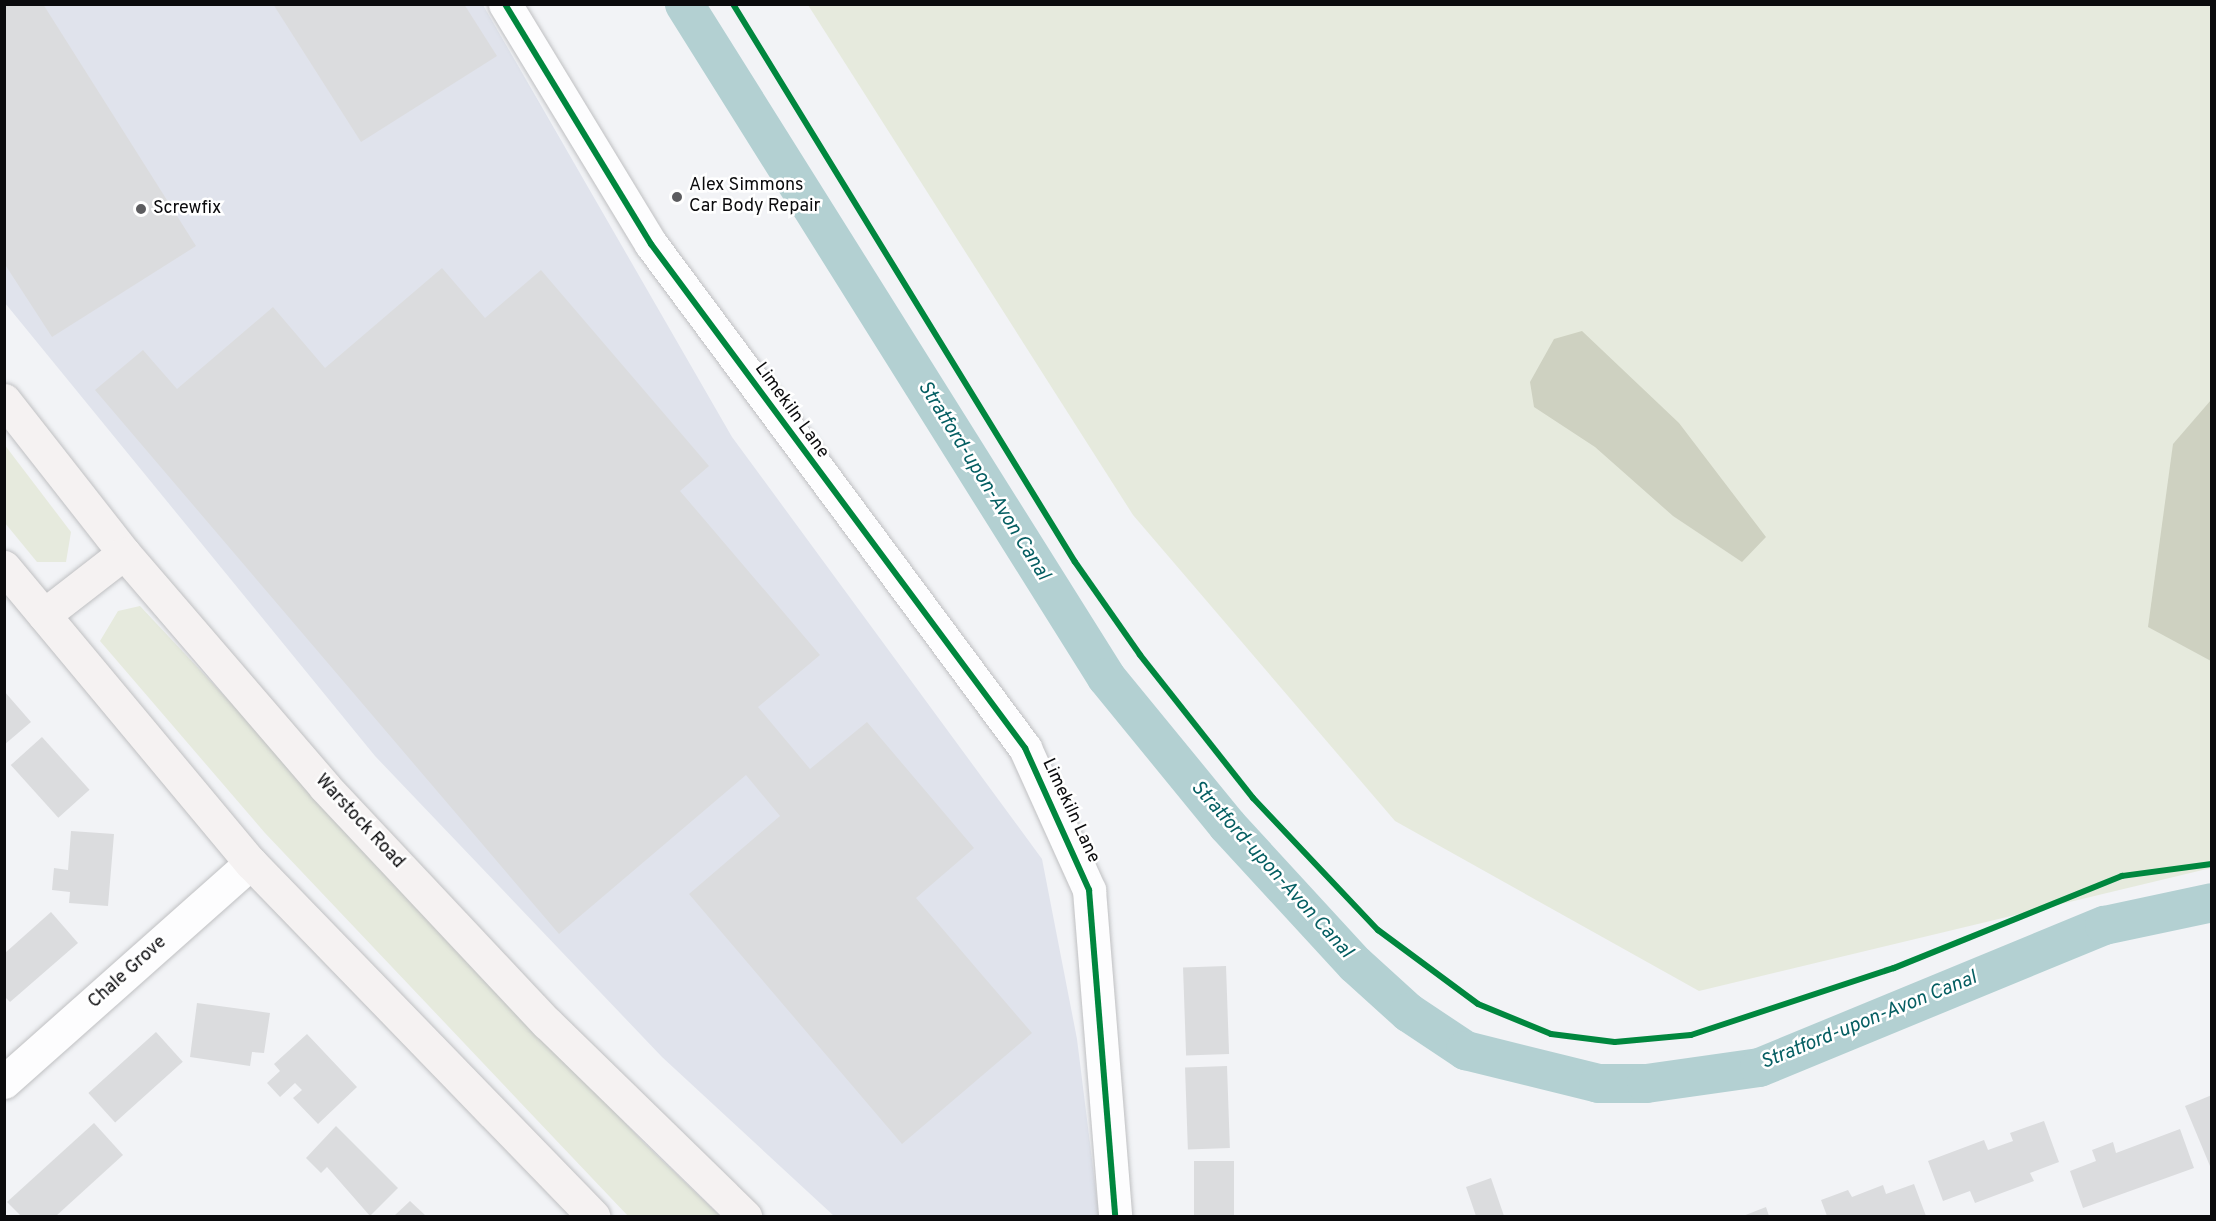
<!DOCTYPE html>
<style>
body{margin:0}
#map{position:relative;width:2216px;height:1221px;overflow:hidden;background:#f2f3f6;font-family:Overpass,sans-serif}
div>[style]{position:absolute}
.built>*{inset:0;background:#e0e3ec}
.green>*{inset:0;background:#e6eadd}
.forest>*{inset:0;background:#ced1c1}
.canal>*{height:39px;margin:-19.5px;padding:0 19.5px;transform-origin:19.5px;border-radius:19.5px;background:#b3d0d2}
.building>*{inset:0;background:#dbdcde;transform-origin:0 0}
.roads{filter:drop-shadow(0 0 2px #bfc0c2) drop-shadow(0 0 2px #bfc0c2)}
.street>*{height:33px;margin:-16.5px;padding:0 16.5px;transform-origin:16.5px;border-radius:16.5px;background:#fdfdfe}
.secondary>*{height:33px;margin:-16.5px;padding:0 16.5px;transform-origin:16.5px;border-radius:16.5px;background:#f5f2f2}
.cycleway>*{height:6px;margin:-3px;padding:0 3px;transform-origin:3px;border-radius:3px;background:#00873e}
.dots>*{width:16px;height:16px;translate:-50% -50%;box-sizing:border-box;border:3px solid #fff;border-radius:50%}
span{translate:-50% -50%;white-space:nowrap;text-align:center;line-height:1.15;-webkit-text-stroke:5px #fff;paint-order:stroke}
.poi-label{font-size:18px;color:#0b0b0d}
.left{translate:0 -50%;text-align:left}
.street-label{font-size:18px;color:#0b0b0d}
.water-label{font-size:20px;color:#055e62;font-style:italic}
.frame{position:absolute;inset:0;border:6px solid #0b0b0d;pointer-events:none}
</style>
<div id="map">
<div class="built">
<i style="clip-path:polygon(4px 5px,483px 5px,732px 437px,1042px 859px,1077px 1039px,1099px 1216px,834px 1216px,662px 1057px,375px 756px,5px 303px)"></i>
</div>
<div class="green">
<i style="clip-path:polygon(808px 5px,2211px 5px,2211px 868px,1699px 991px,1395px 821px,1133px 515px)"></i>
<i style="clip-path:polygon(4px 444px,71px 532px,66px 562px,37px 562px,5px 523px)"></i>
<i style="clip-path:polygon(140px 606px,643px 1142px,720px 1216px,628px 1216px,265px 833px,100px 641px,118px 611px)"></i>
</div>
<div class="forest">
<i style="clip-path:polygon(1582px 331px,1679px 423px,1766px 537px,1742px 562px,1673px 516px,1595px 447px,1534px 407px,1530px 382px,1554px 339px)"></i>
<i style="clip-path:polygon(2211px 400px,2211px 661px,2148px 627px,2173px 444px)"></i>
</div>
<div class="canal">
<i style="left:684px;top:4px;width:794px;rotate:57.91deg"></i>
<i style="left:1106px;top:677px;width:191px;rotate:50.7deg"></i>
<i style="left:1227px;top:825px;width:189px;rotate:47.4deg"></i>
<i style="left:1355px;top:964px;width:72px;rotate:42.2deg"></i>
<i style="left:1408px;top:1012px;width:69px;rotate:33.7deg"></i>
<i style="left:1465px;top:1050px;width:137px;rotate:13.9deg"></i>
<i style="left:1598px;top:1083px;width:48px"></i>
<i style="left:1646px;top:1083px;width:114px;rotate:-8.1deg"></i>
<i style="left:1759px;top:1067px;width:373px;rotate:-22.4deg"></i>
<i style="left:2104px;top:925px;width:110px;rotate:-12deg"></i>
</div>
<div class="building">
<i style="clip-path:polygon(4px 4px,43px 4px,196px 246px,52px 337px,4px 263px)"></i>
<i style="clip-path:polygon(273px 4px,464px 4px,497px 56px,361px 142px)"></i>
<i style="clip-path:polygon(442px 268px,485px 318px,541px 270px,709px 466px,680px 491px,820px 655px,758px 707px,810px 769px,867px 722px,974px 848px,916px 898px,1032px 1033px,902px 1144px,689px 894px,780px 816px,746px 775px,559px 934px,95px 390px,143px 350px,177px 389px,273px 307px,325px 368px)"></i>
<i style="clip-path:polygon(4px 691px,31px 722px,4px 745px)"></i>
<i style="left:42px;top:737px;width:71px;height:42px;rotate:48deg"></i>
<i style="clip-path:polygon(71px 831px,114px 834px,108px 906px,69px 903px,70px 892px,52px 890px,54px 868px,68px 870px)"></i>
<i style="clip-path:polygon(51px 912px,78px 943px,10px 1002px,5px 997px,5px 953px)"></i>
<i style="left:1226px;top:966px;width:88px;height:43px;rotate:88deg"></i>
<i style="clip-path:polygon(197px 1003px,270px 1013px,264px 1053px,252px 1052px,250px 1066px,190px 1057px)"></i>
<i style="left:156px;top:1032px;width:40px;height:91px;rotate:48deg"></i>
<i style="clip-path:polygon(307px 1034px,357px 1087px,318px 1124px,293px 1098px,302px 1090px,295px 1083px,280px 1097px,267px 1083px,280px 1071px,274px 1064px)"></i>
<i style="left:1227px;top:1066px;width:82px;height:42px;rotate:88deg"></i>
<i style="clip-path:polygon(2212px 1095px,2212px 1165px,2210px 1166px,2185px 1106px)"></i>
<i style="clip-path:polygon(2044px 1121px,2059px 1162px,2030px 1173px,2034px 1181px,1975px 1203px,1970px 1191px,1943px 1201px,1928px 1161px,1984px 1140px,1988px 1150px,2013px 1141px,2010px 1133px)"></i>
<i style="clip-path:polygon(94px 1123px,123px 1155px,56px 1216px,21px 1216px,7px 1202px)"></i>
<i style="clip-path:polygon(336px 1126px,398px 1188px,370px 1216px,327px 1167px,321px 1173px,306px 1158px)"></i>
<i style="clip-path:polygon(2180px 1129px,2194px 1168px,2083px 1208px,2070px 1171px,2096px 1161px,2092px 1150px,2113px 1142px,2116px 1153px)"></i>
<i style="left:1194px;top:1161px;width:40px;height:55px"></i>
<i style="clip-path:polygon(1491px 1178px,1504px 1216px,1476px 1216px,1466px 1187px)"></i>
<i style="clip-path:polygon(1914px 1184px,1926px 1216px,1827px 1216px,1821px 1200px,1848px 1190px,1852px 1197px,1883px 1185px,1886px 1194px)"></i>
<i style="clip-path:polygon(410px 1201px,426px 1216px,394px 1216px)"></i>
<i style="clip-path:polygon(1766px 1207px,1769px 1216px,1743px 1216px)"></i>
</div>
<div class="roads">
<div class="street">
<i style="left:505px;top:4px;width:281px;rotate:58.7deg"></i>
<i style="left:651px;top:244px;width:628px;rotate:53.42deg"></i>
<i style="left:1025px;top:748px;width:156px;rotate:65.7deg"></i>
<i style="left:1089px;top:890px;width:327px;rotate:85.4deg"></i>
<i style="left:4px;top:1082px;width:330px;rotate:-41.6deg"></i>
</div>
<div class="secondary">
<i style="left:4px;top:400px;width:194px;rotate:51.9deg"></i>
<i style="left:124px;top:553px;width:308px;rotate:49.3deg"></i>
<i style="left:325px;top:787px;width:324px;rotate:46.8deg"></i>
<i style="left:547px;top:1023px;width:277px;rotate:44.3deg"></i>
<i style="left:4px;top:567px;width:386px;rotate:50.2deg"></i>
<i style="left:251px;top:863px;width:492px;rotate:45.9deg"></i>
<i style="left:44px;top:615px;width:101px;rotate:-37.8deg"></i>
</div>
</div>
<div class="cycleway">
<i style="left:505px;top:4px;width:281px;rotate:58.7deg"></i>
<i style="left:651px;top:244px;width:628px;rotate:53.42deg"></i>
<i style="left:1025px;top:748px;width:156px;rotate:65.7deg"></i>
<i style="left:1089px;top:890px;width:327px;rotate:85.4deg"></i>
<i style="left:733px;top:4px;width:654px;rotate:58.5deg"></i>
<i style="left:1075px;top:562px;width:113px;rotate:55deg"></i>
<i style="left:1140px;top:655px;width:182px;rotate:51.7deg"></i>
<i style="left:1253px;top:798px;width:182px;rotate:46.6deg"></i>
<i style="left:1378px;top:930px;width:124px;rotate:36.5deg"></i>
<i style="left:1478px;top:1004px;width:79px;rotate:22.3deg"></i>
<i style="left:1551px;top:1034px;width:64px;rotate:7.1deg"></i>
<i style="left:1615px;top:1042px;width:76px;rotate:-5.3deg"></i>
<i style="left:1691px;top:1035px;width:214px;rotate:-18.3deg"></i>
<i style="left:1894px;top:968px;width:246px;rotate:-22deg"></i>
<i style="left:2122px;top:876px;width:91px;rotate:-7.6deg"></i>
</div>
<div class="dots">
<i style="left:677px;top:197px;background:#5c5c5f"></i>
<i style="left:141px;top:209px;background:#5c5c5f"></i>
</div>
<div class="poi-label">
<span class="left" style="left:689px;top:197px">Alex Simmons<br>Car Body Repair</span>
<span class="left" style="left:153px;top:209px">Screwfix</span>
</div>
<div class="street-label">
<span style="left:791px;top:411px;rotate:54deg">Limekiln Lane</span>
<span style="left:1070px;top:811px;rotate:65deg">Limekiln Lane</span>
<span style="left:359px;top:822px;rotate:47deg">Warstock Road</span>
<span style="left:128px;top:973px;rotate:-42deg">Chale Grove</span>
</div>
<div class="water-label">
<span style="left:983px;top:481px;rotate:58deg">Stratford-upon-Avon Canal</span>
<span style="left:1271px;top:870px;rotate:48deg">Stratford-upon-Avon Canal</span>
<span style="left:1869px;top:1021px;rotate:-22deg">Stratford-upon-Avon Canal</span>
</div>
<div class="frame"></div>
</div>
